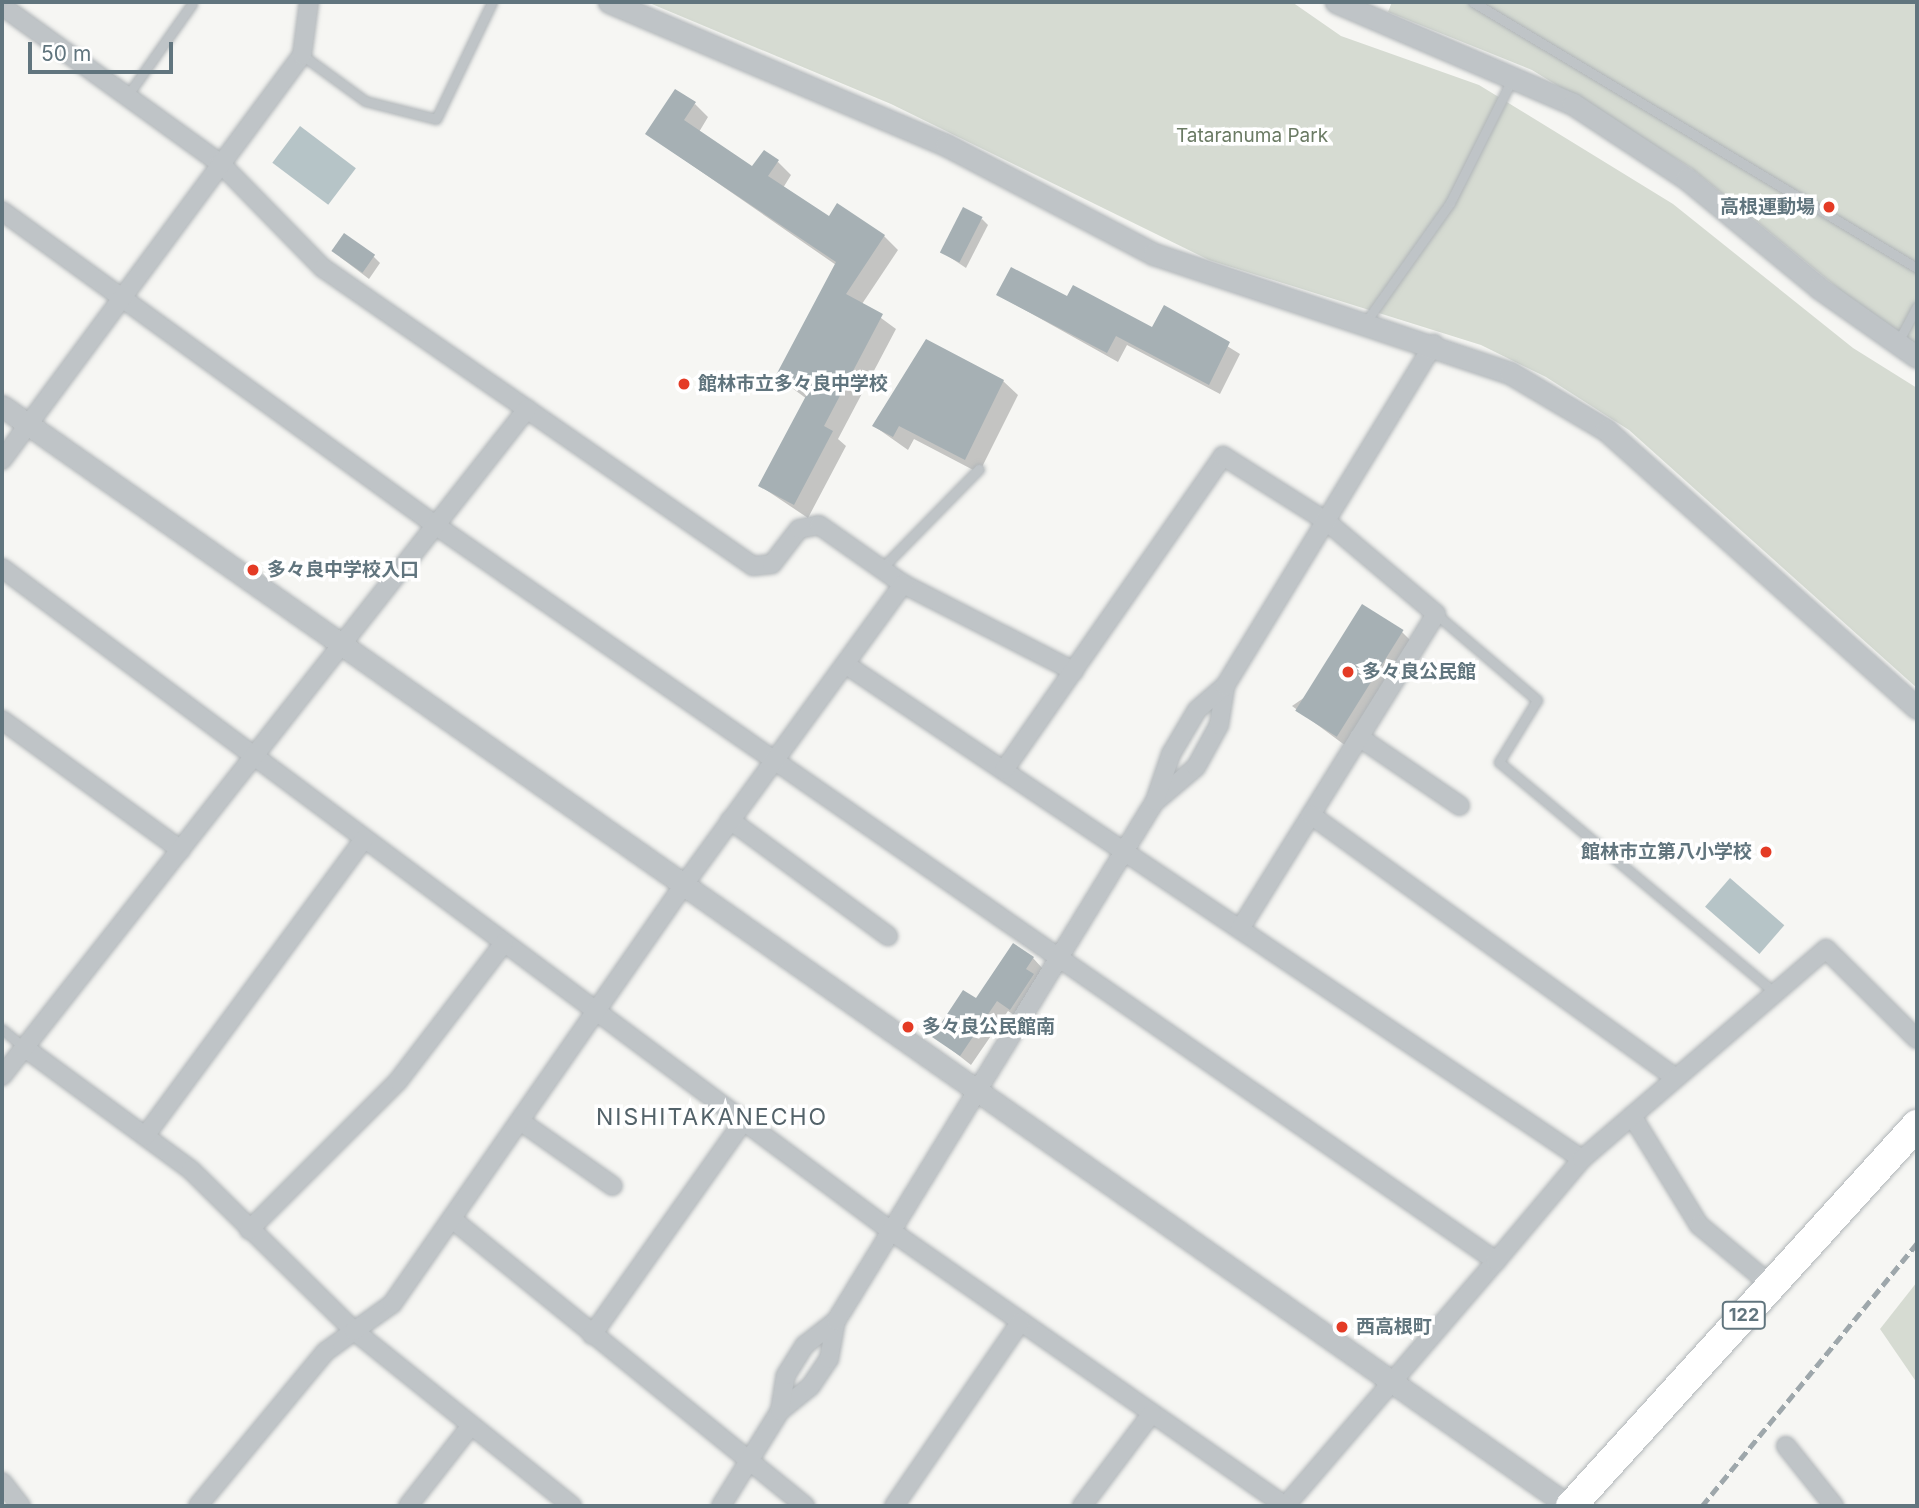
<!DOCTYPE html>
<meta charset="utf-8">
<style>
body{margin:0}
#map{position:relative;width:1919px;height:1508px;overflow:hidden;background:#f6f6f3;font-family:Inter,"Noto Sans JP",sans-serif}
div>[style]{position:absolute}
.green>*{inset:0;background:#d6dbd2}
.water>*{inset:0;background:#b6c4c7;transform-origin:0 0}
.shadow>*{inset:0;background:#0003}
.building>*{inset:0;background:#a6b0b4;transform-origin:0 0}
.roads{filter:drop-shadow(0 0 2px #b0b5b8) drop-shadow(0 0 2px #b0b5b8)}
.service>*{height:9px;margin:-4.5px;padding:0 4.5px;transform-origin:4.5px;border-radius:4.5px;background:#bfc4c7}
.minor>*{height:18px;margin:-9px;padding:0 9px;transform-origin:9px;border-radius:9px;background:#bfc4c7}
.tertiary>*{height:21px;margin:-10.5px;padding:0 10.5px;transform-origin:10.5px;border-radius:10.5px;background:#bfc4c7}
.trunk>*{height:30px;margin:-15px;padding:0 15px;transform-origin:15px;border-radius:15px;background:#fff}
.rail>*{height:5px;margin-top:-2.5px;transform-origin:0;background:repeating-linear-gradient(90deg,#9ea7ab 0 10px,transparent 0 15px)}
.dots>*{width:19px;height:19px;translate:-50% -50%;box-sizing:border-box;border:4px solid #fff;border-radius:50%}
span{translate:-50% -50%;white-space:nowrap;text-align:center;line-height:1.15;-webkit-text-stroke:7px #fff;paint-order:stroke}
.shield-label span{padding:2px 5px;background:#fff;border:2px solid;border-radius:5px;-webkit-text-stroke-width:0}
.shield-label{font-size:18px;color:#61757e;font-weight:700}
.park-label{font-size:19px;color:#6b7b64}
.poi-label{font-size:19px;color:#61757e;font-weight:700}
.right{translate:-100% -50%;text-align:right}
.left{translate:0 -50%;text-align:left}
.quarter-label{font-size:23px;color:#536269;letter-spacing:2px}
.frame{position:absolute;inset:0;border:4px solid #61757e;pointer-events:none}
.scale{position:absolute;left:28px;top:42px;width:145px;height:32px;box-sizing:border-box;border:4px solid #61757e;border-top:0;padding-left:9px;font-size:21px;line-height:24px;white-space:nowrap;color:#61757e;-webkit-text-stroke:5px #fff;paint-order:stroke}
</style>
<div id="map">
<div class="green">
<i style="clip-path:polygon(647px 2px,1292px 2px,1341px 36px,1479px 85px,1673px 204px,1853px 348px,1917px 388px,1917px 688px,1629px 430px,1546px 377px,1481px 345px,1209px 260px,891px 104px)"></i>
<i style="clip-path:polygon(1392px 2px,1917px 2px,1917px 346px,1884px 326px,1691px 168px,1532px 70px,1388px 12px)"></i>
<i style="clip-path:polygon(1917px 1282px,1917px 1383px,1880px 1329px)"></i>
</div>
<div class="water">
<i style="left:300px;top:126px;width:70px;height:46px;rotate:37deg"></i>
<i style="left:1730px;top:878px;width:72px;height:38px;rotate:41deg"></i>
</div>
<div class="shadow">
<i style="clip-path:polygon(695px 104px,708px 117px,699px 132px,753px 169px,778px 162px,791px 175px,783px 188px,829px 219px,884px 236px,898px 250px,862px 304px,896px 329px,838px 439px,846px 446px,808px 518px,760px 486px,807px 399px,777px 377px,836px 265px,647px 134px)"></i>
<i style="clip-path:polygon(982px 219px,988px 225px,966px 268px,942px 252px)"></i>
<i style="clip-path:polygon(340px 257px,374px 257px,380px 263px,369px 279px)"></i>
<i style="clip-path:polygon(998px 295px,1068px 298px,1153px 329px,1164px 307px,1240px 354px,1220px 394px,1127px 345px,1118px 362px)"></i>
<i style="clip-path:polygon(1003px 381px,1018px 395px,979px 473px,914px 439px,908px 450px,874px 426px)"></i>
<i style="clip-path:polygon(1401px 631px,1416px 646px,1350px 749px,1292px 706px)"></i>
<i style="clip-path:polygon(1033px 958px,1043px 969px,1021px 1019px,1008px 1011px,971px 1065px,934px 1036px)"></i>
</div>
<div class="building">
<i style="clip-path:polygon(675px 89px,696px 102px,684px 120px,752px 166px,764px 150px,779px 160px,768px 176px,829px 216px,837px 203px,885px 235px,846px 294px,883px 314px,824px 426px,833px 431px,794px 505px,758px 486px,807px 394px,775px 377px,836px 262px,645px 134px)"></i>
<i style="left:963px;top:207px;width:22px;height:51px;rotate:27deg"></i>
<i style="left:344px;top:233px;width:38px;height:22px;rotate:35deg"></i>
<i style="clip-path:polygon(1011px 267px,1067px 296px,1073px 285px,1152px 327px,1164px 305px,1230px 342px,1209px 385px,1116px 336px,1107px 353px,996px 295px)"></i>
<i style="clip-path:polygon(926px 339px,1004px 380px,965px 460px,899px 426px,893px 437px,872px 426px)"></i>
<i style="left:1362px;top:604px;width:49px;height:126px;rotate:32deg"></i>
<i style="clip-path:polygon(1013px 943px,1034px 957px,1026px 969px,1034px 974px,1010px 1010px,997px 1001px,960px 1056px,932px 1037px,963px 990px,976px 998px)"></i>
</div>
<div class="roads">
<div class="service">
<i style="left:1473px;top:2px;width:518px;rotate:30.93deg"></i>
<i style="left:302px;top:55px;width:78px;rotate:36.1deg"></i>
<i style="left:365px;top:101px;width:73px;rotate:14.2deg"></i>
<i style="left:436px;top:119px;width:130px;rotate:-64.4deg"></i>
<i style="left:127px;top:96px;width:113px;rotate:-54.8deg"></i>
<i style="left:1365px;top:323px;width:147px;rotate:-54.7deg"></i>
<i style="left:1450px;top:203px;width:141px;rotate:-63.4deg"></i>
<i style="left:1898px;top:342px;width:40px;rotate:-62deg"></i>
<i style="left:881px;top:569px;width:140px;rotate:-45.6deg"></i>
<i style="left:1436px;top:614px;width:133px;rotate:40.4deg"></i>
<i style="left:1537px;top:700px;width:73px;rotate:121.5deg"></i>
<i style="left:1499px;top:762px;width:357px;rotate:39.9deg"></i>
<i style="left:2px;top:1029px;width:30px;rotate:40deg"></i>
</div>
<div class="minor">
<i style="left:2px;top:6px;width:269px;rotate:35.8deg"></i>
<i style="left:220px;top:163px;width:147px;rotate:45.6deg"></i>
<i style="left:323px;top:268px;width:523px;rotate:34.72deg"></i>
<i style="left:753px;top:566px;width:19px;rotate:-6deg"></i>
<i style="left:772px;top:564px;width:44px;rotate:-52.4deg"></i>
<i style="left:799px;top:529px;width:20px;rotate:-11deg"></i>
<i style="left:819px;top:525px;width:103px;rotate:35.1deg"></i>
<i style="left:903px;top:584px;width:192px;rotate:27deg"></i>
<i style="left:2px;top:211px;width:538px;rotate:35.93deg"></i>
<i style="left:438px;top:527px;width:1288px;rotate:34.75deg"></i>
<i style="left:1496px;top:1261px;width:323px;rotate:130.7deg"></i>
<i style="left:2px;top:460px;width:504px;rotate:-53.47deg"></i>
<i style="left:302px;top:55px;width:53px;rotate:-82.5deg"></i>
<i style="left:2px;top:568px;width:1109px;rotate:36.71deg"></i>
<i style="left:891px;top:1231px;width:480px;rotate:34.9deg"></i>
<i style="left:845px;top:664px;width:888px;rotate:33.89deg"></i>
<i style="left:2px;top:720px;width:221px;rotate:36deg"></i>
<i style="left:1359px;top:737px;width:122px;rotate:34.3deg"></i>
<i style="left:1004px;top:770px;width:383px;rotate:-55.1deg"></i>
<i style="left:1223px;top:456px;width:122px;rotate:32.3deg"></i>
<i style="left:1326px;top:521px;width:144px;rotate:40.2deg"></i>
<i style="left:1436px;top:614px;width:371px;rotate:121.9deg"></i>
<i style="left:1156px;top:801px;width:52px;rotate:-40.4deg"></i>
<i style="left:1196px;top:767px;width:48px;rotate:-61.3deg"></i>
<i style="left:1219px;top:725px;width:39px;rotate:-81deg"></i>
<i style="left:1311px;top:815px;width:449px;rotate:35.8deg"></i>
<i style="left:730px;top:820px;width:196px;rotate:36.3deg"></i>
<i style="left:25px;top:1048px;width:206px;rotate:36.3deg"></i>
<i style="left:191px;top:1170px;width:229px;rotate:44.6deg"></i>
<i style="left:354px;top:1331px;width:34px;rotate:144deg"></i>
<i style="left:326px;top:1351px;width:201px;rotate:129.6deg"></i>
<i style="left:2px;top:1076px;width:849px;rotate:-51.79deg"></i>
<i style="left:1632px;top:1116px;width:128px;rotate:58.4deg"></i>
<i style="left:1699px;top:1225px;width:94px;rotate:39.8deg"></i>
<i style="left:520px;top:1121px;width:113px;rotate:35deg"></i>
<i style="left:145px;top:1136px;width:369px;rotate:-53.6deg"></i>
<i style="left:452px;top:1219px;width:455px;rotate:39.1deg"></i>
<i style="left:249px;top:1230px;width:211px;rotate:-45deg"></i>
<i style="left:398px;top:1081px;width:174px;rotate:-52.5deg"></i>
<i style="left:1496px;top:1261px;width:133px;rotate:-49.9deg"></i>
<i style="left:1582px;top:1159px;width:322px;rotate:-40.7deg"></i>
<i style="left:1826px;top:949px;width:128px;rotate:44.7deg"></i>
<i style="left:592px;top:1335px;width:261px;rotate:-54.7deg"></i>
<i style="left:780px;top:1411px;width:38px;rotate:-39deg"></i>
<i style="left:810px;top:1387px;width:34px;rotate:-56deg"></i>
<i style="left:829px;top:1359px;width:39px;rotate:-80deg"></i>
<i style="left:1786px;top:1446px;width:77px;rotate:51.3deg"></i>
<i style="left:2px;top:1482px;width:31px;rotate:52deg"></i>
<i style="left:408px;top:1506px;width:100px;rotate:-51.9deg"></i>
<i style="left:572px;top:1506px;width:280px;rotate:-141.2deg"></i>
<i style="left:354px;top:1331px;width:47px;rotate:-35.4deg"></i>
<i style="left:392px;top:1304px;width:509px;rotate:-55.16deg"></i>
<i style="left:683px;top:886px;width:374px;rotate:-53.9deg"></i>
<i style="left:721px;top:1506px;width:112px;rotate:-58.2deg"></i>
<i style="left:780px;top:1411px;width:36px;rotate:-81deg"></i>
<i style="left:786px;top:1375px;width:36px;rotate:-58deg"></i>
<i style="left:805px;top:1345px;width:39px;rotate:-38deg"></i>
<i style="left:836px;top:1321px;width:610px;rotate:-58.47deg"></i>
<i style="left:1155px;top:801px;width:50px;rotate:-71.2deg"></i>
<i style="left:1171px;top:754px;width:51px;rotate:-59.4deg"></i>
<i style="left:1197px;top:710px;width:37px;rotate:-41deg"></i>
<i style="left:1225px;top:686px;width:401px;rotate:-58.6deg"></i>
<i style="left:894px;top:1506px;width:222px;rotate:-55.5deg"></i>
<i style="left:1082px;top:1506px;width:116px;rotate:-53deg"></i>
</div>
<div class="tertiary">
<i style="left:609px;top:2px;width:366px;rotate:23deg"></i>
<i style="left:946px;top:145px;width:235px;rotate:27.7deg"></i>
<i style="left:1154px;top:254px;width:375px;rotate:18.5deg"></i>
<i style="left:1510px;top:373px;width:112px;rotate:30.7deg"></i>
<i style="left:1606px;top:430px;width:417px;rotate:41.8deg"></i>
<i style="left:1336px;top:2px;width:258px;rotate:23.3deg"></i>
<i style="left:1573px;top:104px;width:136px;rotate:33.3deg"></i>
<i style="left:1687px;top:179px;width:171px;rotate:39.5deg"></i>
<i style="left:1819px;top:288px;width:120px;rotate:35.1deg"></i>
<i style="left:2px;top:406px;width:1915px;rotate:35.07deg"></i>
</div>
<div class="trunk">
<i style="left:1571px;top:1506px;width:515px;rotate:-47.76deg"></i>
</div>
</div>
<div class="rail">
<i style="left:1702px;top:1506px;width:340px;rotate:-50.7deg"></i>
</div>
<div class="dots">
<i style="left:1829px;top:207px;background:#e43b25"></i>
<i style="left:684px;top:384px;background:#e43b25"></i>
<i style="left:253px;top:570px;background:#e43b25"></i>
<i style="left:1348px;top:672px;background:#e43b25"></i>
<i style="left:1766px;top:852px;background:#e43b25"></i>
<i style="left:908px;top:1027px;background:#e43b25"></i>
<i style="left:1342px;top:1327px;background:#e43b25"></i>
</div>
<div class="shield-label">
<span style="left:1744px;top:1315px">122</span>
</div>
<div class="park-label">
<span style="left:1252px;top:136px">Tataranuma Park</span>
</div>
<div class="poi-label">
<span class="right" style="left:1815px;top:207px">高根運動場</span>
<span class="left" style="left:698px;top:384px">館林市立多々良中学校</span>
<span class="left" style="left:267px;top:570px">多々良中学校入口</span>
<span class="left" style="left:1362px;top:672px">多々良公民館</span>
<span class="right" style="left:1752px;top:852px">館林市立第八小学校</span>
<span class="left" style="left:922px;top:1027px">多々良公民館南</span>
<span class="left" style="left:1356px;top:1327px">西高根町</span>
</div>
<div class="quarter-label">
<span style="left:712px;top:1117px">NISHITAKANECHO</span>
</div>
<div class="frame"></div>
<div class="scale">50 m</div>
</div>
